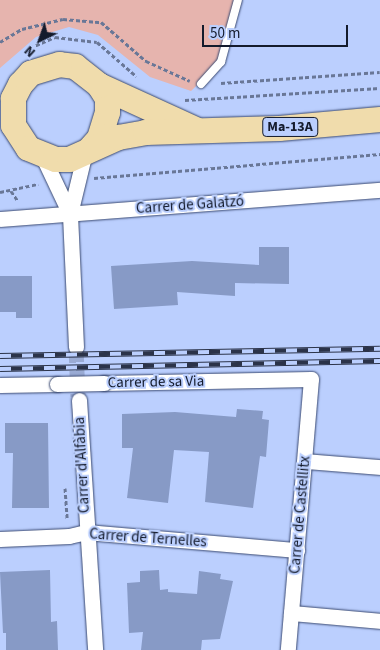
<!DOCTYPE html>
<meta charset="utf-8">
<style>
body{margin:0}
#map{position:relative;width:380px;height:650px;overflow:hidden;background:#bbcffe;font-family:"Source Sans 3",sans-serif}
div>[style]{position:absolute}
.green>*{inset:0;background:#e6b4ae}
.building>*{inset:0;background:#879ac6}
.street-tunnel>*{height:15px;margin-top:-7.5px;transform-origin:0;background:repeating-linear-gradient(90deg,#9aabd4 0 15px,transparent 0 23px)}
.path>*{height:3px;margin-top:-1.5px;transform-origin:0;background:repeating-linear-gradient(90deg,#697797 0 4px,transparent 0 6.5px)}
.roads{filter:drop-shadow(0 0 1px #3b4a71) drop-shadow(0 0 1px #3b4a71)}
.lane>*{height:8px;margin:-4px;padding:0 4px;transform-origin:4px;border-radius:4px;background:#fff}
.street>*{height:15px;margin:-7.5px;padding:0 7.5px;transform-origin:7.5px;border-radius:7.5px;background:#fff}
.primary>*{height:25px;margin:-12.5px;padding:0 12.5px;transform-origin:12.5px;border-radius:12.5px;background:#f0dcac}
.rail>*{height:5.5px;margin-top:-2.75px;transform-origin:0;background:repeating-linear-gradient(90deg,#bbcffe 0 11px,#2b3349 0 22px);box-sizing:border-box;border-block:1px solid #2b3349}
.bridges{filter:drop-shadow(0 0 1px #3b4a71) drop-shadow(0 0 1px #3b4a71)}
.street-bridge>*{height:15px;margin:-7.5px;padding:0 7.5px;transform-origin:7.5px;border-radius:7.5px;background:#fff}
span{translate:-50% -50%;white-space:nowrap;text-align:center;line-height:1.15;-webkit-text-stroke:4px #bbcffe;paint-order:stroke}
.shield-label span{padding:1px 4px;background:#bbcffe;border:1px solid;border-radius:4px;-webkit-text-stroke-width:0}
.shield-label{font-size:14px;color:#141b2c;font-weight:700}
.street-label{font-size:15px;color:#141b2c}
.north{position:absolute;left:15px;top:15px;width:50px;height:50px;-webkit-text-stroke:4px #bbcffe;paint-order:stroke;rotate:222deg;font-size:14px;font-weight:700;line-height:20px;text-align:center;color:#141b2c}
.north::after{content:'';display:block;margin:auto;width:18px;height:22px;background:#141b2c;clip-path:polygon(50% 0,100% 100%,50% 72%,0 100%)}
.scale{position:absolute;left:202px;top:25px;width:146px;height:22px;box-sizing:border-box;border:2px solid #141b2c;border-top:0;padding-left:6px;font-size:15px;line-height:18px;white-space:nowrap;color:#141b2c;-webkit-text-stroke:4px #bbcffe;paint-order:stroke}
</style>
<div id="map">
<div class="green">
<i style="clip-path:polygon(0 0,234px 0,221px 62px,191px 91px,150px 77px,98px 35px,69px 27px,36px 37px,0 68px)"></i>
</div>
<div class="building">
<i style="clip-path:polygon(259px 247px,289px 247px,289px 284px,235px 283px,235px 296px,177px 292px,178px 305px,114px 309px,111px 266px,192px 261px,259px 265px)"></i>
<i style="clip-path:polygon(0 276px,32px 276px,32px 318px,16px 318px,16px 312px,0 312px)"></i>
<i style="clip-path:polygon(237px 409px,263px 411px,262px 419px,269px 420px,266px 457px,260px 456px,253px 508px,205px 502px,209px 452px,174px 450px,168px 503px,127px 498px,133px 448px,122px 448px,122px 414px,175px 412px,236px 417px)"></i>
<i style="clip-path:polygon(5px 423px,48px 423px,49px 508px,12px 508px,13px 453px,5px 453px)"></i>
<i style="clip-path:polygon(50px 570px,51px 622px,57px 621px,58px 650px,6px 650px,6px 633px,3px 633px,0 572px)"></i>
<i style="clip-path:polygon(159px 570px,160px 590px,168px 589px,168px 592px,197px 594px,199px 571px,221px 574px,220px 579px,233px 581px,220px 639px,202px 640px,201px 650px,141px 650px,143px 632px,129px 633px,127px 583px,140px 582px,140px 571px)"></i>
</div>
<div class="street-tunnel">
<i style="left:76px;top:347px;width:49px;rotate:87.7deg"></i>
</div>
<div class="path">
<i style="left:0;top:42px;width:26px;rotate:-31deg"></i>
<i style="left:22px;top:29px;width:42px;rotate:-13.7deg"></i>
<i style="left:63px;top:19px;width:38px;rotate:5deg"></i>
<i style="left:101px;top:22px;width:60px;rotate:40.9deg"></i>
<i style="left:146px;top:61px;width:48px;rotate:24.4deg"></i>
<i style="left:30px;top:48px;width:27px;rotate:-24deg"></i>
<i style="left:55px;top:37px;width:42px;rotate:6.8deg"></i>
<i style="left:97px;top:42px;width:52px;rotate:41.1deg"></i>
<i style="left:221px;top:83px;width:159px;rotate:-4deg"></i>
<i style="left:185px;top:100px;width:195px;rotate:-3.5deg"></i>
<i style="left:94px;top:178px;width:287px;rotate:-4.8deg"></i>
<i style="left:11px;top:191px;width:12px;rotate:55deg"></i>
<i style="left:0;top:192px;width:39px;rotate:-12deg"></i>
<i style="left:65px;top:488px;width:31px;rotate:86deg"></i>
</div>
<div class="roads">
<div class="lane">
<i style="left:201px;top:84px;width:30px;rotate:-48deg"></i>
<i style="left:221px;top:62px;width:64px;rotate:-74.7deg"></i>
</div>
<div class="street">
<i style="left:43px;top:157px;width:63px;rotate:64.7deg"></i>
<i style="left:0;top:219px;width:381px;rotate:-4.4deg"></i>
<i style="left:76px;top:347px;width:133px;rotate:-92.6deg"></i>
<i style="left:70px;top:214px;width:64px;rotate:-76.4deg"></i>
<i style="left:104px;top:383px;width:207px;rotate:-1.1deg"></i>
<i style="left:311px;top:379px;width:272px;rotate:94.9deg"></i>
<i style="left:0;top:385px;width:57px;rotate:-1deg"></i>
<i style="left:79px;top:400px;width:251px;rotate:86.3deg"></i>
<i style="left:305px;top:461px;width:75px;rotate:4.6deg"></i>
<i style="left:0;top:539px;width:69px;rotate:-2.5deg"></i>
<i style="left:69px;top:536px;width:17px;rotate:-13deg"></i>
<i style="left:86px;top:532px;width:212px;rotate:4.9deg"></i>
<i style="left:291px;top:613px;width:89px;rotate:5.1deg"></i>
</div>
<div class="primary">
<i style="left:99px;top:85px;width:106px;rotate:24.6deg"></i>
<i style="left:90px;top:148px;width:13px;rotate:-48deg"></i>
<i style="left:99px;top:138px;width:27px;rotate:-73deg"></i>
<i style="left:107px;top:112px;width:14px;rotate:-90deg"></i>
<i style="left:107px;top:98px;width:15px;rotate:-122deg"></i>
<i style="left:99px;top:85px;width:31px;rotate:-142deg"></i>
<i style="left:75px;top:66px;width:16px;rotate:-173deg"></i>
<i style="left:59px;top:64px;width:30px;rotate:163deg"></i>
<i style="left:30px;top:73px;width:15px;rotate:132deg"></i>
<i style="left:20px;top:84px;width:16px;rotate:117deg"></i>
<i style="left:13px;top:98px;width:27px;rotate:90deg"></i>
<i style="left:13px;top:125px;width:27px;rotate:57deg"></i>
<i style="left:28px;top:148px;width:29px;rotate:22deg"></i>
<i style="left:55px;top:159px;width:14px"></i>
<i style="left:69px;top:159px;width:54px;rotate:-24.2deg"></i>
<i style="left:118px;top:137px;width:27px;rotate:-10deg"></i>
<i style="left:145px;top:132px;width:134px;rotate:-1.7deg"></i>
<i style="left:279px;top:128px;width:101px;rotate:-5.1deg"></i>
</div>
</div>
<div class="rail">
<i style="left:0;top:356px;width:380px;rotate:-1.1deg"></i>
<i style="left:0;top:369px;width:380px;rotate:-1.2deg"></i>
</div>
<div class="bridges">
<div class="street-bridge">
<i style="left:57px;top:384px;width:47px;rotate:-1.2deg"></i>
</div>
</div>
<div class="shield-label">
<span style="left:290px;top:127px">Ma-13A</span>
</div>
<div class="street-label">
<span style="left:190px;top:205px;rotate:-4deg">Carrer de Galatzó</span>
<span style="left:156px;top:382px;rotate:-1deg">Carrer de sa Via</span>
<span style="left:82px;top:465px;rotate:-93deg">Carrer d'Alfàbia</span>
<span style="left:300px;top:515px;rotate:-85deg">Carrer de Castellitx</span>
<span style="left:148px;top:538px;rotate:4deg">Carrer de Ternelles</span>
</div>
<div class="north">N</div>
<div class="scale">50 m</div>
</div>
